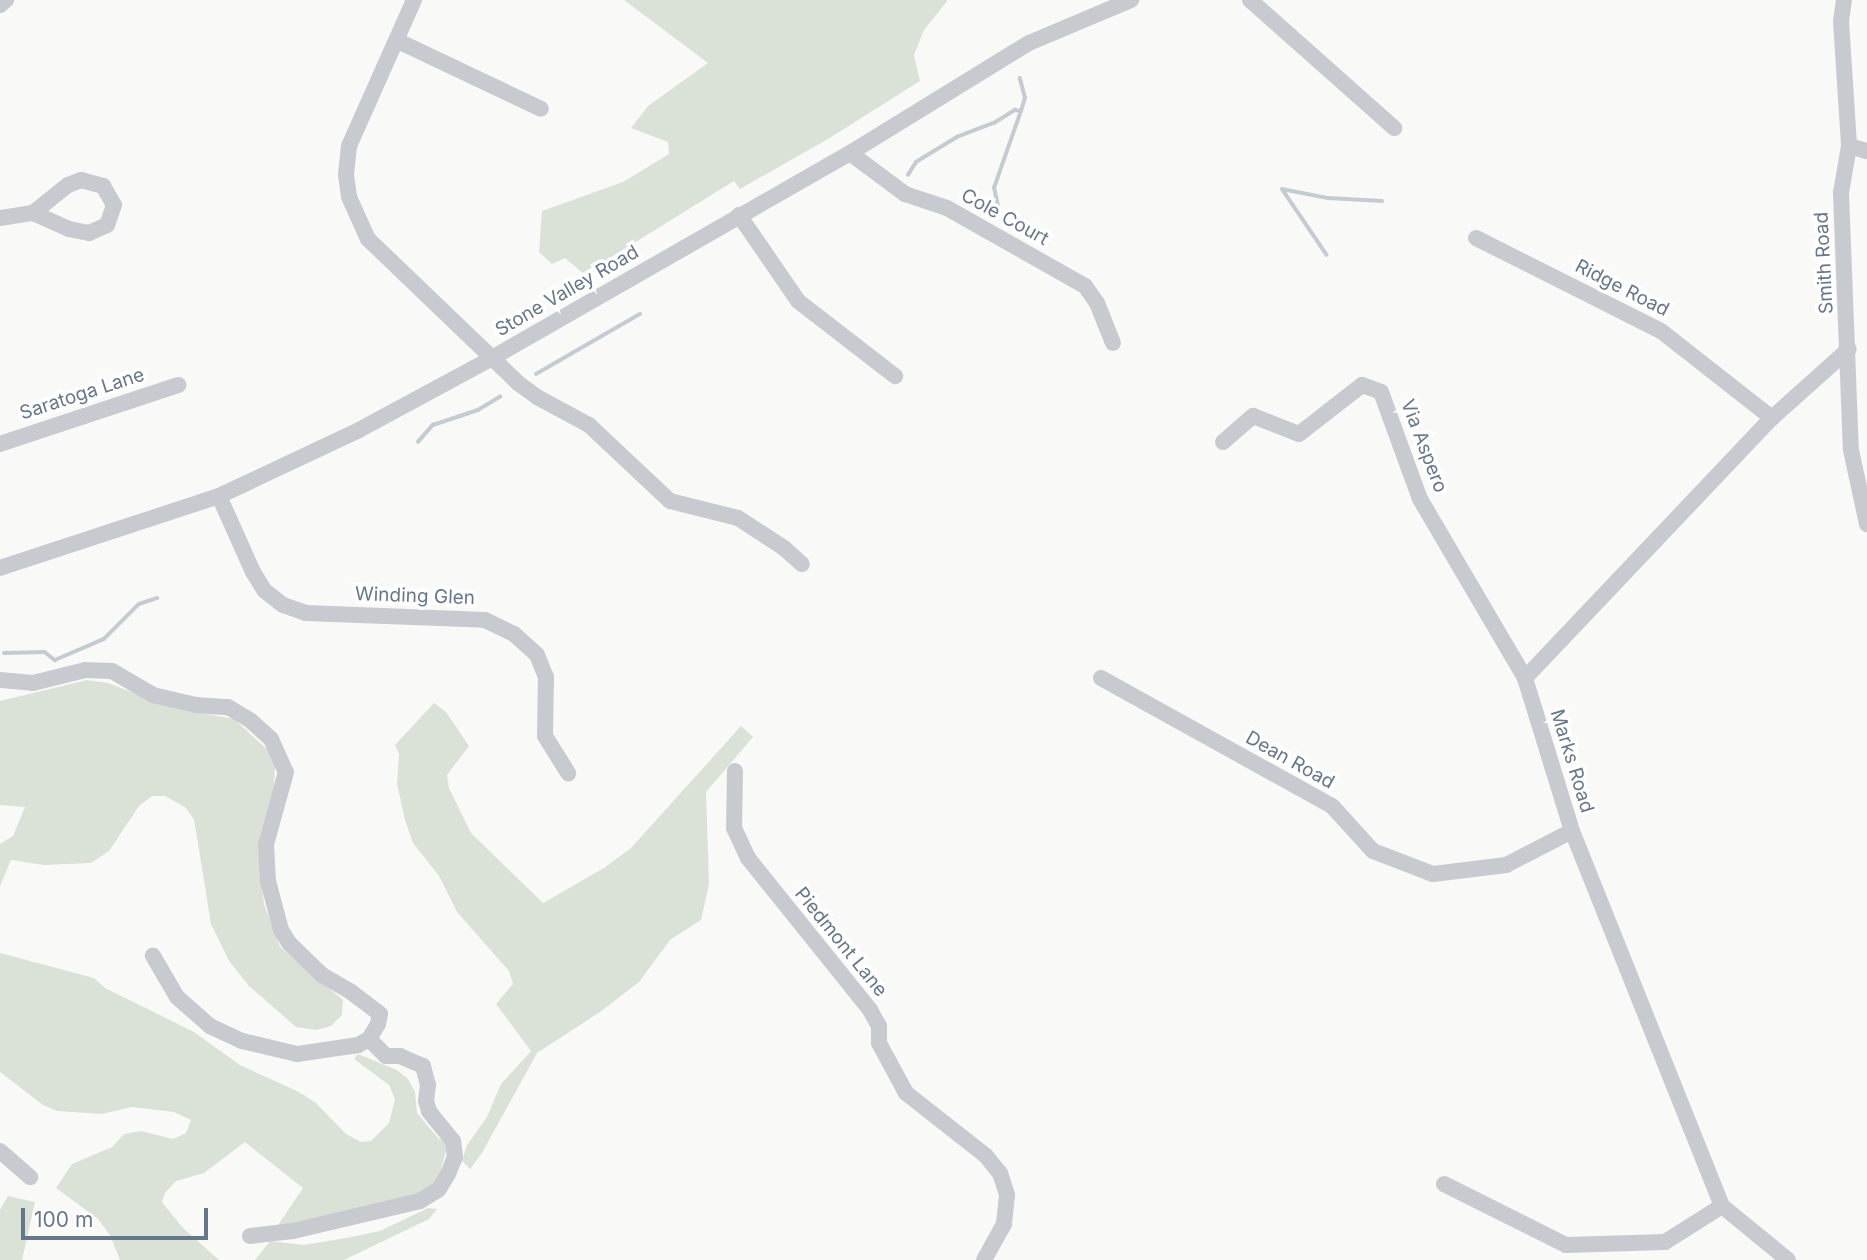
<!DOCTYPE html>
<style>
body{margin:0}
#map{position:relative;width:1867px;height:1260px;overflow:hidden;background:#f9faf7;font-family:Inter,sans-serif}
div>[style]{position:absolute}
.green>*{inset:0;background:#dae2d8}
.stream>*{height:3.5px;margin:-1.75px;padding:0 1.75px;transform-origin:1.75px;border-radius:1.75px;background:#c4ccd2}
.minor>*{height:16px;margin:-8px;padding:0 8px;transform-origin:8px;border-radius:8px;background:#c7cacf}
span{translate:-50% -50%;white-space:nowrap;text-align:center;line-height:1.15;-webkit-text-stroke:7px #fff;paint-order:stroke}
.street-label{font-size:19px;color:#67778a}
.scale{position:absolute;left:21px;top:1208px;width:187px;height:32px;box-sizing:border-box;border:4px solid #67778a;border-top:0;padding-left:9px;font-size:21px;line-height:24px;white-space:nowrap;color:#67778a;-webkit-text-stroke:5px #fff;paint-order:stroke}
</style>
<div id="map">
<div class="green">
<i style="clip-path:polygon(624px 0,948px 0,924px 30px,914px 55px,920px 81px,828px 139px,740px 189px,734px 181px,584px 274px,565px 258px,552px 264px,539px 252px,542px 211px,623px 182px,669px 154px,668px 142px,631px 128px,648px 106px,708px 63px)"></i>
<i style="clip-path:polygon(87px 680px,108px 683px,174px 708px,234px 719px,270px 752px,275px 767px,274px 787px,260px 835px,259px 859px,264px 904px,280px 947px,343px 1000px,342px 1015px,331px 1026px,316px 1030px,296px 1027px,249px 986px,229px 961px,211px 924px,194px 819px,185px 807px,165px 796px,152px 796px,139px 806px,109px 851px,91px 863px,44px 865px,11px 860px,0 886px,0 844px,13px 836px,25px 807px,0 805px,0 701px)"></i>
<i style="clip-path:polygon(434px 703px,446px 712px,469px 746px,447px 775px,449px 788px,471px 833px,543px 903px,604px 868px,631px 848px,741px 726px,753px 737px,706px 792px,709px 884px,701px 920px,670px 940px,639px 982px,600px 1012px,537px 1053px,482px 1153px,470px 1169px,462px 1161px,467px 1145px,487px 1117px,501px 1084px,531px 1051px,496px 1004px,513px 984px,509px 971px,457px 912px,439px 876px,413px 843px,405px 820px,397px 784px,399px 754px,395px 745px)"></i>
<i style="clip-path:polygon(0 953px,94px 978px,105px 988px,194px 1032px,240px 1065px,299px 1092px,316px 1103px,346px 1134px,361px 1142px,371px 1141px,389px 1123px,395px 1099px,389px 1085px,354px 1059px,358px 1054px,397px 1070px,408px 1079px,415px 1092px,417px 1113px,439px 1139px,449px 1141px,438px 1179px,426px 1193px,276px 1228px,303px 1188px,245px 1142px,204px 1173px,176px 1181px,165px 1193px,162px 1202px,183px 1228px,219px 1260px,120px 1260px,110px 1235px,98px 1219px,56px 1188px,72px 1164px,112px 1147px,124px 1134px,141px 1131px,173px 1139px,186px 1133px,191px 1120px,174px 1112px,132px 1107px,102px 1114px,57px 1111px,43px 1105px,0 1072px)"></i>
<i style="clip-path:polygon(8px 1196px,35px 1202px,22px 1260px,0 1260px,0 1210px)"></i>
<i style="clip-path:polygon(428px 1208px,437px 1209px,429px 1219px,344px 1260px,255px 1260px,270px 1241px,304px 1245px,346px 1238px,380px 1231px)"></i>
</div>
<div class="stream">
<i style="left:908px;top:175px;width:15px;rotate:-58deg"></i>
<i style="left:916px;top:162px;width:48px;rotate:-31.4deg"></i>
<i style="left:957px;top:137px;width:40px;rotate:-21deg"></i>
<i style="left:994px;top:123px;width:25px;rotate:-32deg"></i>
<i style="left:1015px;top:110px;width:6px;rotate:9deg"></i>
<i style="left:1021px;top:111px;width:14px;rotate:-73deg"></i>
<i style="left:1025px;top:98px;width:20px;rotate:-105deg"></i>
<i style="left:1282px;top:189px;width:47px;rotate:11.1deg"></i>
<i style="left:1328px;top:198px;width:54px;rotate:3.2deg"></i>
<i style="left:1283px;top:190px;width:78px;rotate:55.9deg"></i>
<i style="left:999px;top:211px;width:24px;rotate:-102deg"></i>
<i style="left:994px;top:188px;width:82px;rotate:-70.7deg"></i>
<i style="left:536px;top:374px;width:120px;rotate:-30deg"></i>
<i style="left:418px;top:442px;width:23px;rotate:-49deg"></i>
<i style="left:433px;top:425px;width:47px;rotate:-18.4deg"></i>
<i style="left:478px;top:410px;width:26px;rotate:-31deg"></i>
<i style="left:4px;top:653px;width:41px;rotate:-1.4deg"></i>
<i style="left:45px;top:652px;width:13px;rotate:39deg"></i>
<i style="left:55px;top:660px;width:53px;rotate:-23.2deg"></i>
<i style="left:104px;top:639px;width:49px;rotate:-45deg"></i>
<i style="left:139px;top:604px;width:19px;rotate:-18deg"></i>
</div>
<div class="minor">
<i style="left:414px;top:0;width:160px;rotate:114deg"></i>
<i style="left:349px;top:146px;width:29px;rotate:96deg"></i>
<i style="left:346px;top:175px;width:22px;rotate:82deg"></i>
<i style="left:349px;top:197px;width:46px;rotate:65.7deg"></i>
<i style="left:368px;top:239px;width:208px;rotate:43.8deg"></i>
<i style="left:518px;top:383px;width:24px;rotate:36deg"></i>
<i style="left:537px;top:397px;width:59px;rotate:28.3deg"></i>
<i style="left:589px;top:425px;width:111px;rotate:43.2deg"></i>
<i style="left:670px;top:501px;width:70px;rotate:14deg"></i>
<i style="left:738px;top:518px;width:55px;rotate:33.1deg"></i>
<i style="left:784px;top:548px;width:24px;rotate:42deg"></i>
<i style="left:1250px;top:0;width:193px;rotate:41.6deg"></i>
<i style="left:1844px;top:0;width:21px;rotate:98deg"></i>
<i style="left:1841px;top:21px;width:125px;rotate:86.3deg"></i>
<i style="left:1849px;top:146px;width:48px;rotate:99.7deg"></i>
<i style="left:1841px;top:193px;width:257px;rotate:87.8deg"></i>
<i style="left:1851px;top:450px;width:76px;rotate:77.8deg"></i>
<i style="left:0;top:5px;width:8px;rotate:-40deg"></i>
<i style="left:398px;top:41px;width:158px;rotate:25.4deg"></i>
<i style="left:1849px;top:146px;width:19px;rotate:16deg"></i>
<i style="left:850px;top:153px;width:69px;rotate:36.7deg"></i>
<i style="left:905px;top:194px;width:44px;rotate:18.4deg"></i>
<i style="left:947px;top:208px;width:159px;rotate:29.5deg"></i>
<i style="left:1085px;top:286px;width:21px;rotate:55deg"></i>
<i style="left:1097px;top:303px;width:43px;rotate:68.2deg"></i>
<i style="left:739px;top:215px;width:104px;rotate:55.5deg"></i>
<i style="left:798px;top:301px;width:123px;rotate:37.7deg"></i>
<i style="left:0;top:218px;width:33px;rotate:-9deg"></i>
<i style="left:33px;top:213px;width:45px;rotate:-38.7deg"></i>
<i style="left:68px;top:185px;width:14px;rotate:-21deg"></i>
<i style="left:81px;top:180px;width:23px;rotate:15deg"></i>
<i style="left:103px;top:186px;width:22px;rotate:60deg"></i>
<i style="left:114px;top:205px;width:21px;rotate:109deg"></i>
<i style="left:107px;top:225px;width:20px;rotate:156deg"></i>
<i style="left:89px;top:233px;width:20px;rotate:-169deg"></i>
<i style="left:69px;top:229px;width:39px;rotate:-156deg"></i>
<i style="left:1476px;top:238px;width:207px;rotate:26.7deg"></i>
<i style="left:1661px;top:331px;width:141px;rotate:38.1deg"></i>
<i style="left:1223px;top:442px;width:40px;rotate:-41deg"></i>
<i style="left:1253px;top:416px;width:49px;rotate:21.4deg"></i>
<i style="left:1299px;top:434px;width:80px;rotate:-37.9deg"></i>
<i style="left:1362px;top:385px;width:20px;rotate:20deg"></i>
<i style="left:1381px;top:392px;width:114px;rotate:70deg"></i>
<i style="left:1420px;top:499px;width:208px;rotate:59.6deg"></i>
<i style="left:0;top:444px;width:188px;rotate:-18.3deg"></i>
<i style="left:219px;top:496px;width:83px;rotate:65.9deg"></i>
<i style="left:253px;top:572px;width:22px;rotate:58deg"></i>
<i style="left:265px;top:591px;width:23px;rotate:38deg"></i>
<i style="left:283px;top:605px;width:24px;rotate:19deg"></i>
<i style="left:306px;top:613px;width:179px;rotate:2.2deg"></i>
<i style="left:485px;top:620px;width:32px;rotate:26deg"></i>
<i style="left:514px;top:634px;width:31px;rotate:42deg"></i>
<i style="left:537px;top:655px;width:24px;rotate:68deg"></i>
<i style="left:546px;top:677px;width:59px;rotate:91deg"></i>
<i style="left:545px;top:736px;width:44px;rotate:58.1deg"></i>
<i style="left:0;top:568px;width:231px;rotate:-18.2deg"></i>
<i style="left:219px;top:496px;width:155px;rotate:-25.2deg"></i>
<i style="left:359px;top:430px;width:151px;rotate:-28.4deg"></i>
<i style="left:492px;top:358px;width:413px;rotate:-29.8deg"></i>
<i style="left:850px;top:153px;width:210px;rotate:-31.6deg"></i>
<i style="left:1029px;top:43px;width:111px;rotate:-22.9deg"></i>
<i style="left:1101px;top:678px;width:264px;rotate:29deg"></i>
<i style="left:1332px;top:806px;width:61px;rotate:47.7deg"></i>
<i style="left:1373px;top:851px;width:64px;rotate:21deg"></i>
<i style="left:1433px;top:874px;width:74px;rotate:-7deg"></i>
<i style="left:1506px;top:865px;width:74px;rotate:-27.3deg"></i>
<i style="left:0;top:680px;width:33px;rotate:5deg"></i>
<i style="left:33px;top:683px;width:54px;rotate:-14deg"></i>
<i style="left:85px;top:670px;width:27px;rotate:2deg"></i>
<i style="left:112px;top:671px;width:48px;rotate:30.3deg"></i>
<i style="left:153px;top:695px;width:44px;rotate:13.1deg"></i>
<i style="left:196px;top:705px;width:32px;rotate:4deg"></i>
<i style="left:228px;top:707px;width:27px;rotate:31deg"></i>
<i style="left:251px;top:721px;width:27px;rotate:42deg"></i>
<i style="left:271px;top:739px;width:36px;rotate:66deg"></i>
<i style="left:286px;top:772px;width:75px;rotate:105.5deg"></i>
<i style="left:266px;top:844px;width:37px;rotate:87deg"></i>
<i style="left:268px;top:881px;width:51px;rotate:75.1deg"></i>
<i style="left:281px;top:930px;width:15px;rotate:58deg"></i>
<i style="left:289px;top:943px;width:46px;rotate:44.1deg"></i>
<i style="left:322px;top:975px;width:34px;rotate:30deg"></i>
<i style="left:351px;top:992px;width:36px;rotate:37deg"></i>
<i style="left:380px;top:1014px;width:10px;rotate:101deg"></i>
<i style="left:378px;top:1024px;width:17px;rotate:121deg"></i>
<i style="left:369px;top:1039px;width:13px;rotate:151deg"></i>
<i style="left:358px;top:1045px;width:62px;rotate:171.6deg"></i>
<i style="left:297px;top:1054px;width:57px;rotate:-166.7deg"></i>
<i style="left:242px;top:1041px;width:35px;rotate:-155deg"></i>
<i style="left:210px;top:1026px;width:44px;rotate:-138.7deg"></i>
<i style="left:177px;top:997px;width:48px;rotate:-120.3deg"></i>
<i style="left:735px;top:771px;width:57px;rotate:91deg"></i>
<i style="left:734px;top:828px;width:33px;rotate:65deg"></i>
<i style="left:748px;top:858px;width:195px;rotate:51.2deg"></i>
<i style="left:870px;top:1010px;width:18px;rotate:61deg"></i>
<i style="left:879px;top:1026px;width:17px;rotate:90deg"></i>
<i style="left:879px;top:1043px;width:57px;rotate:61.6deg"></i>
<i style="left:906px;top:1093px;width:102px;rotate:38.2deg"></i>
<i style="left:986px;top:1156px;width:22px;rotate:51deg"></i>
<i style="left:1000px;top:1173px;width:23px;rotate:72deg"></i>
<i style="left:1007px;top:1195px;width:29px;rotate:96deg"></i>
<i style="left:1004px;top:1224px;width:41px;rotate:119.1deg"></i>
<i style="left:0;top:1151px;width:40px;rotate:41deg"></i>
<i style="left:1444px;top:1184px;width:136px;rotate:26.6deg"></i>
<i style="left:1566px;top:1245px;width:99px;rotate:-1.7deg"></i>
<i style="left:1665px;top:1242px;width:67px;rotate:-32.3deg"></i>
<i style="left:250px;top:1236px;width:43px;rotate:-6.6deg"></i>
<i style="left:293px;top:1231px;width:130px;rotate:-13.3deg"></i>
<i style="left:420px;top:1201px;width:22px;rotate:-32deg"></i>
<i style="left:439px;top:1189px;width:17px;rotate:-59deg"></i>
<i style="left:448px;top:1174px;width:18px;rotate:-68deg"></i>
<i style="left:455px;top:1157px;width:16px;rotate:-97deg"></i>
<i style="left:453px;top:1141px;width:38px;rotate:-129deg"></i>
<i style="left:429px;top:1111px;width:10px;rotate:-107deg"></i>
<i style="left:426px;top:1101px;width:16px;rotate:-83deg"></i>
<i style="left:428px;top:1085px;width:20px;rotate:-105deg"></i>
<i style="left:423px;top:1066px;width:25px;rotate:-157deg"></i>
<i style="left:400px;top:1056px;width:14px;rotate:180deg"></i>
<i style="left:386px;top:1056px;width:24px;rotate:-135deg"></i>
<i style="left:1788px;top:1260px;width:85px;rotate:-140.7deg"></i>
<i style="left:1722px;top:1206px;width:404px;rotate:-111.8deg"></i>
<i style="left:1572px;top:831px;width:160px;rotate:-107.1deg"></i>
<i style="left:1525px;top:678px;width:359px;rotate:-46.5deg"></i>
<i style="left:1772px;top:418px;width:103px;rotate:-41.9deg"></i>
</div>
<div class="street-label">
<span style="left:1005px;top:217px;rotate:29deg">Cole Court</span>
<span style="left:1824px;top:263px;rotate:-93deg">Smith Road</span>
<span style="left:1622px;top:288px;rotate:27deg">Ridge Road</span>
<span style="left:567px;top:291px;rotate:-30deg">Stone Valley Road</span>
<span style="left:82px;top:394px;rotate:-18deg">Saratoga Lane</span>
<span style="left:1424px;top:446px;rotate:69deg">Via Aspero</span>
<span style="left:415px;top:596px;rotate:2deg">Winding Glen</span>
<span style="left:1290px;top:760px;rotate:29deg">Dean Road</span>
<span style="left:1572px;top:761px;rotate:73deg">Marks Road</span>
<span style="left:841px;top:942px;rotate:51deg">Piedmont Lane</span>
</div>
<div class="scale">100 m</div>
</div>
